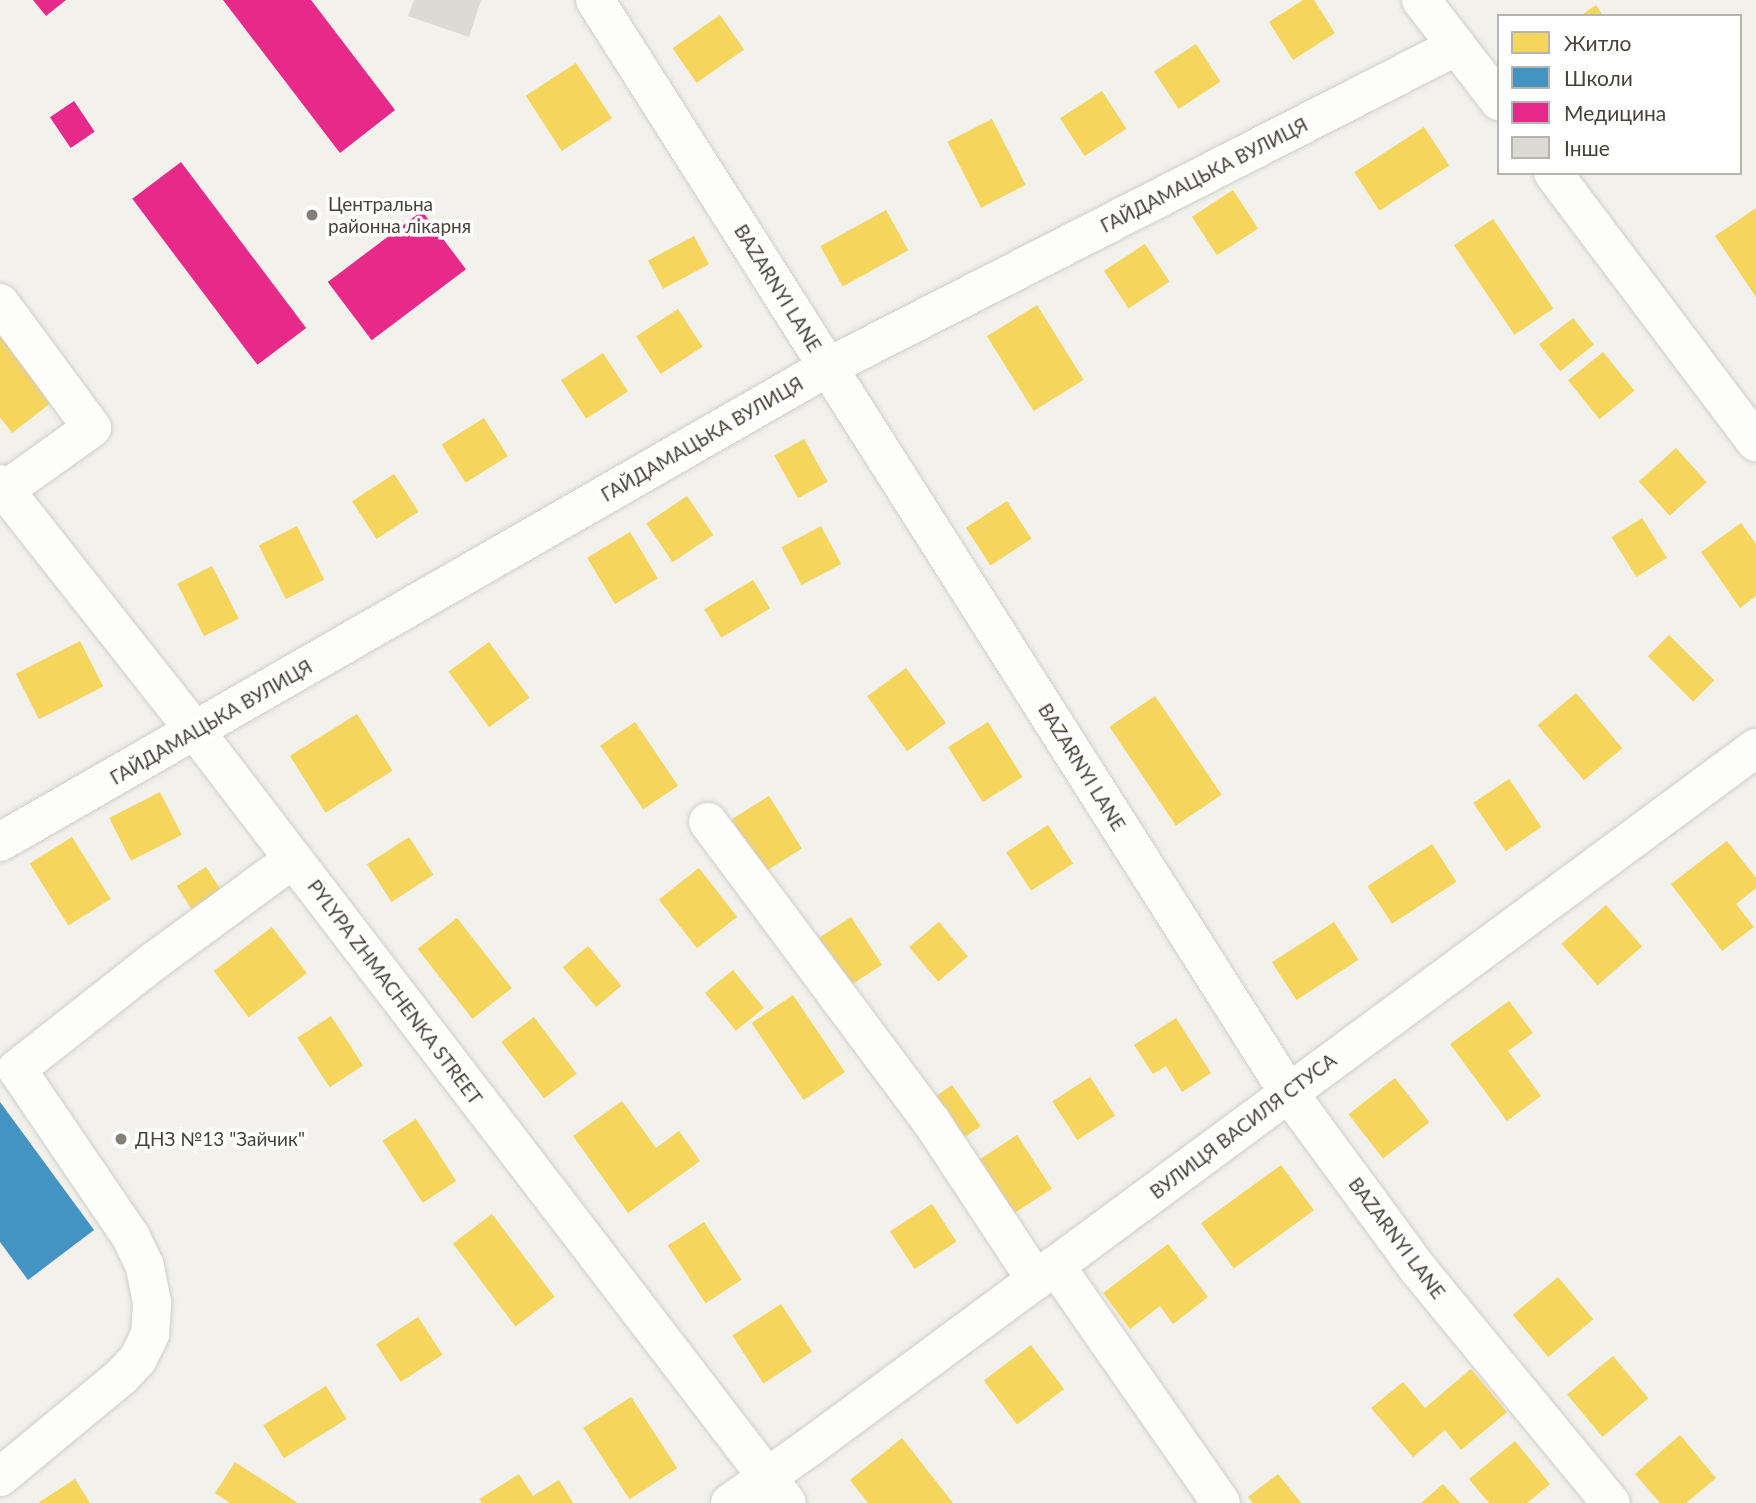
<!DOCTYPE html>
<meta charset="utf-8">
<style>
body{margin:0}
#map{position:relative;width:1756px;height:1503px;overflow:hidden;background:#f2f1ec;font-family:Lato,sans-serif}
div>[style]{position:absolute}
.homes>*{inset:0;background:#f6d55c;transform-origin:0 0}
.schools>*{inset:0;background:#4393c3}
.health>*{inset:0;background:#e7298a;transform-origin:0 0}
.building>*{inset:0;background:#dbdad5}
.roads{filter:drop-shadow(0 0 2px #d0ceca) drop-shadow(0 0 2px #d0ceca)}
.minor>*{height:38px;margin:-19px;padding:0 19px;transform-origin:19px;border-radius:19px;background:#fdfdfc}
.dots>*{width:19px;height:19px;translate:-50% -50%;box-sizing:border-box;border:4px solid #fff;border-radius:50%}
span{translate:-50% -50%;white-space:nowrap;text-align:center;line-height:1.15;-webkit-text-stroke:7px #fff;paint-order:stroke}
.street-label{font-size:19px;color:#484338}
.poi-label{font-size:19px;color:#484338}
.left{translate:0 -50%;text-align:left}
.legend{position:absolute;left:1497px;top:14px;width:245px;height:161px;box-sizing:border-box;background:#fff;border:2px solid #b6b4af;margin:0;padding:9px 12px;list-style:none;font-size:21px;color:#484338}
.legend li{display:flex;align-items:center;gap:14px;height:35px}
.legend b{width:35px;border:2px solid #b6b4af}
</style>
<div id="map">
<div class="homes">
<i style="clip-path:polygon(1303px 0,1314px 0,1335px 33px,1293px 60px,1269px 22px)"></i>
<i style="clip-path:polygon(1596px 5px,1603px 16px,1580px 16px)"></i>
<i style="left:720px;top:15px;width:42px;height:58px;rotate:55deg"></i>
<i style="left:1196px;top:44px;width:45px;height:50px;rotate:57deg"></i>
<i style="left:576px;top:63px;width:66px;height:60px;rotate:57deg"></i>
<i style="left:1102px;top:91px;width:45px;height:50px;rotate:57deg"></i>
<i style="left:992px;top:119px;width:74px;height:50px;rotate:63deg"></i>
<i style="left:1424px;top:127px;width:46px;height:83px;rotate:57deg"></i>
<i style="left:1233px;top:190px;width:46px;height:49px;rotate:57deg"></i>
<i style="clip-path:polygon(1756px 208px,1756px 297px,1715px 236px)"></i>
<i style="left:886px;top:210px;width:46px;height:75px;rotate:61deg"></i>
<i style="left:1493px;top:219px;width:108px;height:47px;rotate:56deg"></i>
<i style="left:694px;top:236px;width:32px;height:52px;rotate:62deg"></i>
<i style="left:1145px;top:244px;width:45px;height:49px;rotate:57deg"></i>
<i style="left:1037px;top:305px;width:88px;height:59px;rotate:58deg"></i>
<i style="left:678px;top:309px;width:45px;height:50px;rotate:57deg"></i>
<i style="left:1573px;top:318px;width:34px;height:43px;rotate:52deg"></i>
<i style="clip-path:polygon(0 323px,57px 398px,12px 433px,0 417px)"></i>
<i style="left:1603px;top:352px;width:50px;height:45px;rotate:51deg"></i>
<i style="left:603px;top:353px;width:46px;height:50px;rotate:57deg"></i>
<i style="left:484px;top:418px;width:45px;height:50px;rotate:58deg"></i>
<i style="left:804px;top:439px;width:49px;height:34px;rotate:61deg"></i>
<i style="left:1676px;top:448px;width:46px;height:50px;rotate:48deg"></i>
<i style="left:394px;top:474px;width:45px;height:50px;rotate:57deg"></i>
<i style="left:687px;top:496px;width:47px;height:49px;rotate:56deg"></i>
<i style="left:1007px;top:501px;width:45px;height:49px;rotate:57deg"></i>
<i style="left:1642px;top:518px;width:47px;height:36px;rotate:58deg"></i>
<i style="clip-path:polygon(1741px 523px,1756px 544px,1756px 596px,1740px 608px,1701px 552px)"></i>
<i style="left:297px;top:526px;width:60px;height:43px;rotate:63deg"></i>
<i style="left:821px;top:526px;width:43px;height:45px;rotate:62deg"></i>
<i style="left:630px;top:532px;width:54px;height:50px;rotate:59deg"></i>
<i style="left:212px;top:566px;width:59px;height:39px;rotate:63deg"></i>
<i style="left:753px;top:580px;width:33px;height:57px;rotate:59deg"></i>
<i style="left:1669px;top:635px;width:64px;height:30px;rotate:45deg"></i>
<i style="left:80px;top:641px;width:51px;height:72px;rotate:63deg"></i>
<i style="left:489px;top:642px;width:69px;height:50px;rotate:54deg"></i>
<i style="left:906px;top:668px;width:68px;height:48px;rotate:54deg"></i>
<i style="left:1576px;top:693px;width:72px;height:50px;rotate:50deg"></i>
<i style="left:1155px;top:696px;width:119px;height:55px;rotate:56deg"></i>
<i style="left:357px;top:714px;width:67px;height:79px;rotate:58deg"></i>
<i style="left:635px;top:722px;width:77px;height:42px;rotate:56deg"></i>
<i style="left:988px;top:722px;width:65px;height:47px;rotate:58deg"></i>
<i style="left:1509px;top:779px;width:58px;height:43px;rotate:56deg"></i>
<i style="left:160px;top:792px;width:48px;height:57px;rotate:63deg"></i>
<i style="left:769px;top:796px;width:62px;height:44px;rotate:58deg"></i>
<i style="left:1048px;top:825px;width:46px;height:50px;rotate:57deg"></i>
<i style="left:72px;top:837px;width:73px;height:50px;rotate:58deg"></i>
<i style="left:409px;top:837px;width:45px;height:50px;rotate:57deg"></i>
<i style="clip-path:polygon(1727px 841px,1756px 878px,1756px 888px,1736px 904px,1754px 927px,1722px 951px,1671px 884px)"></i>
<i style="left:1432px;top:844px;width:45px;height:77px;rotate:57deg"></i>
<i style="left:206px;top:867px;width:30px;height:35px;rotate:57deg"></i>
<i style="left:699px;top:868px;width:62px;height:51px;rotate:52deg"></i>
<i style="left:1606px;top:905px;width:55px;height:59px;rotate:49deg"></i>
<i style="left:851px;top:917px;width:57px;height:50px;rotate:57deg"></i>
<i style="left:457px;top:918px;width:89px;height:50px;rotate:52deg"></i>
<i style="left:939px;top:922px;width:45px;height:39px;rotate:50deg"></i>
<i style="left:1334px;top:922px;width:45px;height:74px;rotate:57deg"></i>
<i style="left:272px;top:927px;width:58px;height:73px;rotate:53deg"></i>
<i style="left:588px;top:946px;width:52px;height:33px;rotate:50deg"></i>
<i style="left:733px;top:970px;width:49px;height:36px;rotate:51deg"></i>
<i style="left:793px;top:995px;width:93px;height:50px;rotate:56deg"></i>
<i style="clip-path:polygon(1509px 1001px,1533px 1033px,1508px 1051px,1541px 1096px,1507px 1121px,1450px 1044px)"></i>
<i style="left:331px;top:1016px;width:59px;height:40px;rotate:57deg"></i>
<i style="left:534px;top:1017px;width:71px;height:41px;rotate:53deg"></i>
<i style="clip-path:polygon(1176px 1018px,1211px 1073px,1182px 1092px,1166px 1066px,1153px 1074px,1134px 1045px)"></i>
<i style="left:1090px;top:1077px;width:46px;height:45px;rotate:57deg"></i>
<i style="left:1395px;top:1078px;width:56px;height:59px;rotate:52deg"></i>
<i style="left:952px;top:1085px;width:50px;height:26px;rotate:55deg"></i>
<i style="clip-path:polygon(622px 1101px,656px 1148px,679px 1131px,700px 1161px,628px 1213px,573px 1136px)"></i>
<i style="left:416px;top:1119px;width:74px;height:40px;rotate:57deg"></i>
<i style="left:1017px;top:1135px;width:64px;height:49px;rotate:57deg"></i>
<i style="left:1281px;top:1165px;width:56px;height:99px;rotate:54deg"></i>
<i style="left:932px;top:1204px;width:45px;height:50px;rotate:57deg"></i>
<i style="left:492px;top:1214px;width:104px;height:49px;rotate:53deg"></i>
<i style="left:704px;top:1222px;width:69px;height:43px;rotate:57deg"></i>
<i style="clip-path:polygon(1168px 1244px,1208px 1297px,1173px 1324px,1160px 1306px,1130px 1329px,1103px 1293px)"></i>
<i style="left:1558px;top:1277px;width:55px;height:59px;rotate:50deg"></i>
<i style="left:781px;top:1304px;width:57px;height:58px;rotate:57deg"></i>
<i style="left:418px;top:1317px;width:45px;height:50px;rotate:57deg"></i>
<i style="left:1031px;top:1345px;width:55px;height:59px;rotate:53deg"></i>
<i style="left:1613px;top:1356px;width:55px;height:60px;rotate:50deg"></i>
<i style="clip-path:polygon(1471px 1369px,1507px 1412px,1461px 1450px,1445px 1430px,1413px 1457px,1371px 1408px,1403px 1382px,1425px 1408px)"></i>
<i style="left:326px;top:1386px;width:39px;height:74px;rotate:58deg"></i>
<i style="left:631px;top:1397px;width:85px;height:57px;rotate:57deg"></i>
<i style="clip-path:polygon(1680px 1435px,1716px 1478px,1686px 1503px,1660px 1503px,1635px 1474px)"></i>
<i style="clip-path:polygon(902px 1438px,953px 1503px,868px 1503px,850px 1480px)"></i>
<i style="clip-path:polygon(1515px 1441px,1550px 1484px,1527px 1503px,1489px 1503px,1469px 1479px)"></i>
<i style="clip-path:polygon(235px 1462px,298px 1503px,230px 1503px,215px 1493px)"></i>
<i style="clip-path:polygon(519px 1474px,533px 1496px,559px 1480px,573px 1503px,482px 1503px,479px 1499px)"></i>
<i style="clip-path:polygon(1278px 1474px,1301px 1503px,1253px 1503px,1248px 1497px)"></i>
<i style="clip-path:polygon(75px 1479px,90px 1503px,38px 1503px)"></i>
<i style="clip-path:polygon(1443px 1484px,1460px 1503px,1421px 1503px)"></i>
</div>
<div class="schools">
<i style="clip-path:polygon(0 1102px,94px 1230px,28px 1280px,0 1242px)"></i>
</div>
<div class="health">
<i style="clip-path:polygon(33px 0,66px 0,46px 16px)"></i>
<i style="clip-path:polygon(223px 0,311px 0,395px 110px,340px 153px)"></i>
<i style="left:74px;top:101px;width:37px;height:29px;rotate:56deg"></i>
<i style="left:181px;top:162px;width:208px;height:61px;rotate:53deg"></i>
<i style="left:422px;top:211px;width:73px;height:118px;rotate:53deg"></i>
</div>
<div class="building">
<i style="clip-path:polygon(414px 0,481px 0,469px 37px,408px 16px)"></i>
</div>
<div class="roads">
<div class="minor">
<i style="left:595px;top:0;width:1293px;rotate:57.6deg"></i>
<i style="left:1288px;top:1092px;width:220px;rotate:53.7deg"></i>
<i style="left:1418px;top:1269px;width:303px;rotate:50.5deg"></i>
<i style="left:1421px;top:0;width:128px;rotate:52.3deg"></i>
<i style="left:1553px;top:173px;width:337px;rotate:53deg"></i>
<i style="left:0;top:303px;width:155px;rotate:53.6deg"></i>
<i style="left:92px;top:428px;width:107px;rotate:144.5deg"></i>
<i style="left:0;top:484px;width:316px;rotate:51.7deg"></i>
<i style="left:196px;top:732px;width:971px;rotate:52.53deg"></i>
<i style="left:708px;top:822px;width:373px;rotate:53.3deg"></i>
<i style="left:931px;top:1121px;width:191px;rotate:56.6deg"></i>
<i style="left:0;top:842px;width:955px;rotate:-29.84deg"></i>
<i style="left:828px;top:367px;width:706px;rotate:-27.04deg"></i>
<i style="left:1055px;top:1265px;width:290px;rotate:55.1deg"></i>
<i style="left:0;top:1477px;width:158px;rotate:-39.6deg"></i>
<i style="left:122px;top:1376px;width:23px;rotate:-47deg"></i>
<i style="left:138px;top:1359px;width:28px;rotate:-64deg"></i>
<i style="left:150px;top:1334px;width:31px;rotate:-86deg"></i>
<i style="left:152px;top:1303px;width:38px;rotate:-101deg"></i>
<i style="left:145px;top:1266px;width:32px;rotate:-116deg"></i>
<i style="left:131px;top:1237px;width:203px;rotate:-124.2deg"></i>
<i style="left:17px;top:1069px;width:178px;rotate:-38.2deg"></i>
<i style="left:157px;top:959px;width:169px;rotate:-36.3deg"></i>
<i style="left:730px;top:1503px;width:99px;rotate:-35.1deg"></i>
<i style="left:811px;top:1446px;width:1175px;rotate:-36.45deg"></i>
</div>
</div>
<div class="dots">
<i style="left:312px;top:215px;background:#848077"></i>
<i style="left:121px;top:1139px;background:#848077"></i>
</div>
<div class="street-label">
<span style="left:1204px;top:175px;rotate:-27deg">ГАЙДАМАЦЬКА ВУЛИЦЯ</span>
<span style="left:778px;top:288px;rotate:58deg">BAZARNYI LANE</span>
<span style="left:702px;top:439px;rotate:-30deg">ГАЙДАМАЦЬКА ВУЛИЦЯ</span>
<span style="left:211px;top:722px;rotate:-30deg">ГАЙДАМАЦЬКА ВУЛИЦЯ</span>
<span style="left:1082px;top:767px;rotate:58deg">BAZARNYI LANE</span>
<span style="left:395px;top:992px;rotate:53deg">PYLYPA ZHMACHENKA STREET</span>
<span style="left:1243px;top:1126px;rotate:-37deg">ВУЛИЦЯ ВАСИЛЯ СТУСА</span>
<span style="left:1397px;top:1238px;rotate:53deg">BAZARNYI LANE</span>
</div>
<div class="poi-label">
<span class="left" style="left:328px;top:215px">Центральна<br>районна лікарня</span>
<span class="left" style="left:135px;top:1139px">ДНЗ №13 "Зайчик"</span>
</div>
<ul class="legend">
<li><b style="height:19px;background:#f6d55c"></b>Житло</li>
<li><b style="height:19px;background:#4393c3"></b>Школи</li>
<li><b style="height:19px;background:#e7298a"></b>Медицина</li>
<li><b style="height:19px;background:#dbdad5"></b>Інше</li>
</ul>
</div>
